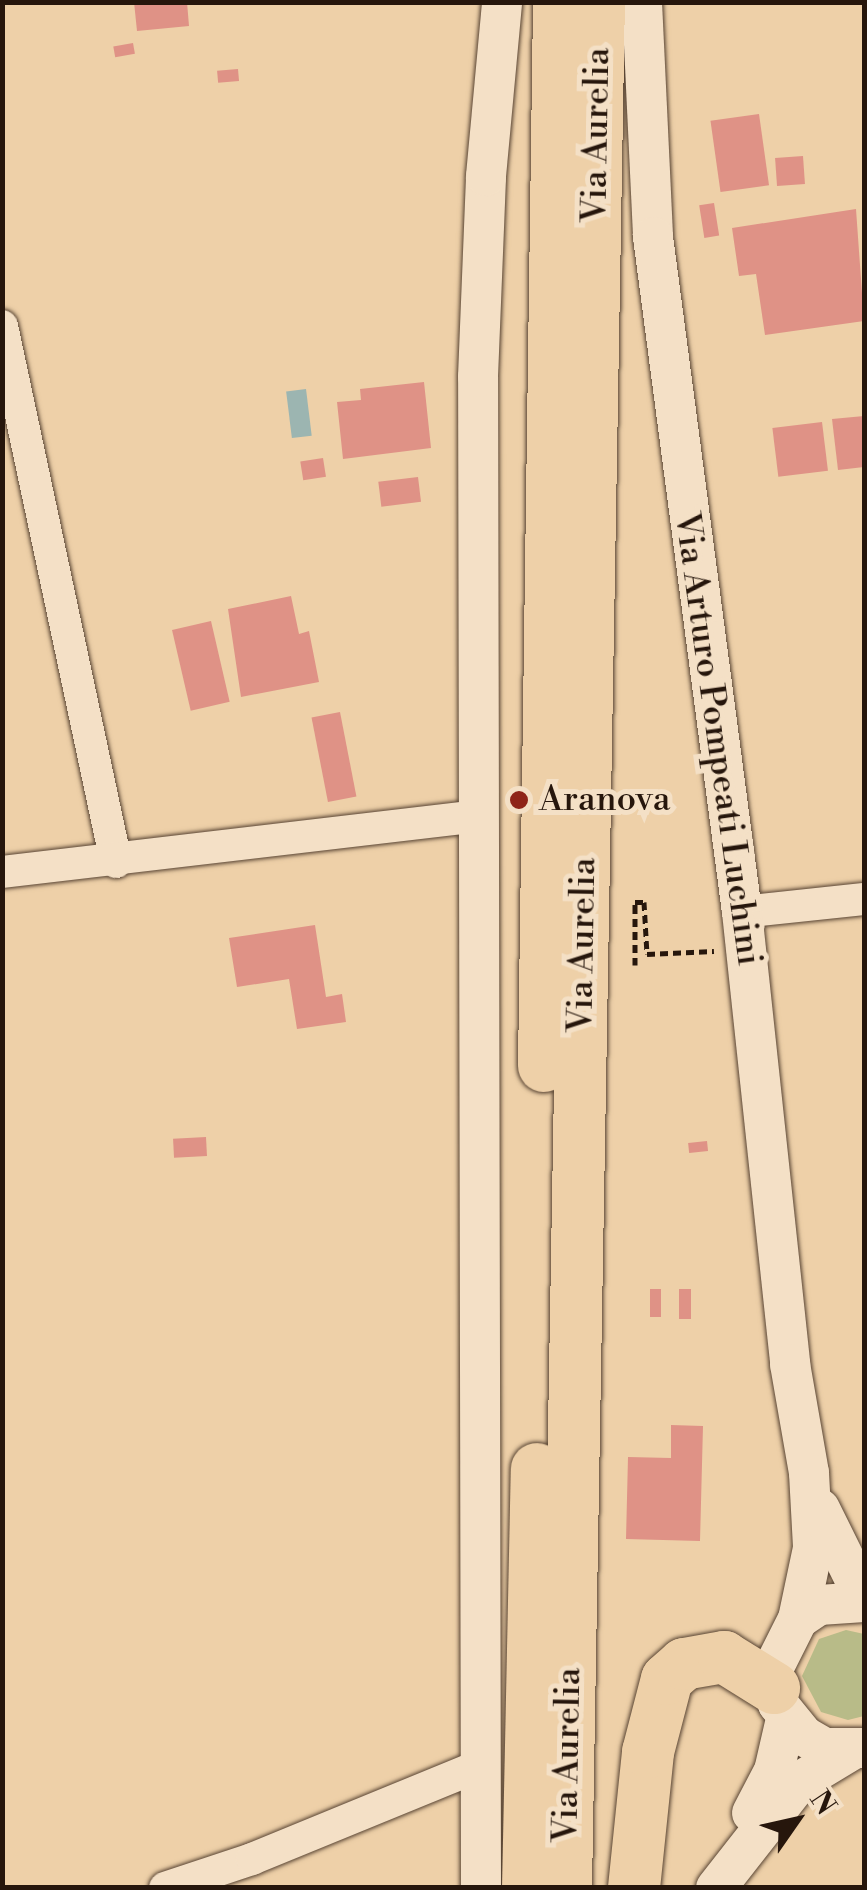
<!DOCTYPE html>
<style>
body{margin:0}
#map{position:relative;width:867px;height:1890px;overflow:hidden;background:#eed0a8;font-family:"Libre Bodoni",serif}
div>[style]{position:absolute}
.green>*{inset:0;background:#b8bb88}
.water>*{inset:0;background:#9cb5b1;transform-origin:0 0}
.building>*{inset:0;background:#df9286;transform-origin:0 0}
.path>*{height:5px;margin-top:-2.5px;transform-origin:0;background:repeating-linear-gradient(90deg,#26160c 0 8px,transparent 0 13px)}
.roads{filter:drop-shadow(0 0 2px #584433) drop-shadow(0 0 2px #584433)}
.minor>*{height:32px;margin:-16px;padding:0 16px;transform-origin:16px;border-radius:16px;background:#f4e0c6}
.tertiary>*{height:40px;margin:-20px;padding:0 20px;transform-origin:20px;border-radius:20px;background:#f4e0c6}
.trunk>*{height:52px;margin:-26px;padding:0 26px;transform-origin:26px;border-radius:26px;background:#eed0a8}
.dots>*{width:28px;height:28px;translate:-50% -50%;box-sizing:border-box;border:5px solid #f4e0c6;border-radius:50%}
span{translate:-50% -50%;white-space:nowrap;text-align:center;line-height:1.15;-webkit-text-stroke:10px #f4e0c6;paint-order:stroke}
.street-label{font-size:35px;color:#26160c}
.poi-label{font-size:35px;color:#26160c}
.left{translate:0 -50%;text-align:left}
.frame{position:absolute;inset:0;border:5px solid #26160c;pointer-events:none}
.north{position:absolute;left:747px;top:1770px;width:100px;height:100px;-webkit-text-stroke:8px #f4e0c6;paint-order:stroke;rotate:56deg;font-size:28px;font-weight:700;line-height:40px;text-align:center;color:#26160c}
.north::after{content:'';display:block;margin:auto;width:35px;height:45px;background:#26160c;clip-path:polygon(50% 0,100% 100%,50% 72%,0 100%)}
</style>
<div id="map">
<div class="green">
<i style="clip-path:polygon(846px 1630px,864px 1634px,864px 1716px,848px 1720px,821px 1712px,802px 1676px,819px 1639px)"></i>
</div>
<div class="water">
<i style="left:306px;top:389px;width:47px;height:20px;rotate:83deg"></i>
</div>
<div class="building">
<i style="clip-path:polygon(134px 2px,187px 2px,189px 26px,137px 31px)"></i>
<i style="left:133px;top:43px;width:11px;height:20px;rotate:80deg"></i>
<i style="left:238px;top:69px;width:12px;height:21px;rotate:85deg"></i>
<i style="left:759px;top:114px;width:72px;height:49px;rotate:82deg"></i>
<i style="left:803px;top:156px;width:28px;height:28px;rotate:86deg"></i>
<i style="left:714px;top:203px;width:33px;height:15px;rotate:81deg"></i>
<i style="clip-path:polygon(856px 209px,864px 321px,765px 335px,756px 274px,739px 276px,732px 228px)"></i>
<i style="clip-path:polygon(424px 382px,431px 448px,343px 459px,337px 402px,361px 400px,360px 389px)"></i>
<i style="clip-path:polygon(864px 416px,864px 467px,838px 470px,832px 419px)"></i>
<i style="left:822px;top:422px;width:49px;height:50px;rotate:83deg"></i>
<i style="left:323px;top:458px;width:19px;height:23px;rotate:81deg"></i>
<i style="left:418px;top:477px;width:25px;height:40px;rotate:83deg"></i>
<i style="clip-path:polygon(291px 596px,299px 634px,309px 631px,319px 682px,241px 697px,228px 609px)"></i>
<i style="left:211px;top:621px;width:83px;height:40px;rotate:77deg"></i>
<i style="left:340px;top:712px;width:86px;height:29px;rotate:79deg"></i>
<i style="clip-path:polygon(315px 925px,326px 997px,342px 994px,346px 1022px,297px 1029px,289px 979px,237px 987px,229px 938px)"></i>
<i style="left:206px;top:1137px;width:19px;height:33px;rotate:87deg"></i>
<i style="left:707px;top:1141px;width:10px;height:19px;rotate:84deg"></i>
<i style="left:650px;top:1289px;width:11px;height:28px"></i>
<i style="left:679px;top:1289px;width:12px;height:30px"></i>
<i style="clip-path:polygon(671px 1425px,703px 1426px,700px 1541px,626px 1539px,628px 1457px,671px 1458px)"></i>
</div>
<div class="path">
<i style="left:635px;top:902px;width:9px"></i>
<i style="left:644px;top:902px;width:52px;rotate:86.7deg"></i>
<i style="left:647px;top:954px;width:67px;rotate:-2.6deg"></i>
<i style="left:635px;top:965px;width:62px;rotate:-90deg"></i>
</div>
<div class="roads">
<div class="minor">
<i style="left:2px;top:326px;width:548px;rotate:77.99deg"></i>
<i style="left:2px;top:872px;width:479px;rotate:-6.7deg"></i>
<i style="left:742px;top:912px;width:123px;rotate:-6.1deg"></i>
<i style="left:165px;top:1888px;width:92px;rotate:-18.4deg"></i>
<i style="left:252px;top:1859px;width:248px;rotate:-22.3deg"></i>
</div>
<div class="tertiary">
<i style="left:642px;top:2px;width:235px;rotate:87.3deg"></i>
<i style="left:653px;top:237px;width:681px;rotate:82.49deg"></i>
<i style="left:742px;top:912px;width:455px;rotate:83.9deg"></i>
<i style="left:790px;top:1364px;width:111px;rotate:80.1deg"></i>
<i style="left:809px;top:1473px;width:75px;rotate:86.9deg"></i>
<i style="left:813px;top:1548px;width:73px;rotate:101.9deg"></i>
<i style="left:820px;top:1509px;width:99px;rotate:63.7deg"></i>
<i style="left:864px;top:1602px;width:45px;rotate:176.2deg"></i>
<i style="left:819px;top:1605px;width:25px;rotate:146deg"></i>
<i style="left:798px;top:1619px;width:56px;rotate:116.6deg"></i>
<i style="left:773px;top:1669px;width:35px;rotate:82deg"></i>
<i style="left:778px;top:1704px;width:41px;rotate:50.9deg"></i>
<i style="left:804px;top:1736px;width:24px;rotate:30deg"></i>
<i style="left:825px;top:1748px;width:39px"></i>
<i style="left:752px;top:1813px;width:47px;rotate:-62.4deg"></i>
<i style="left:774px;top:1771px;width:53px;rotate:-77deg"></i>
<i style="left:481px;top:1888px;width:1511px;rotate:-90.11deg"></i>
<i style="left:478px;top:377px;width:201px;rotate:-87.7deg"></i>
<i style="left:486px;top:176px;width:175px;rotate:-84.7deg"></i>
<i style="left:716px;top:1888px;width:135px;rotate:-51.9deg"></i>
<i style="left:799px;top:1782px;width:60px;rotate:-31.3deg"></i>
</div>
<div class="trunk">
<i style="left:544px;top:1066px;width:1064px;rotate:-89.19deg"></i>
<i style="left:528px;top:1888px;width:419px;rotate:-88.8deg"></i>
<i style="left:566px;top:1888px;width:1886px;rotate:-89deg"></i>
<i style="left:634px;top:1888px;width:137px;rotate:-84.1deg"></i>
<i style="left:648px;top:1752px;width:75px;rotate:-75.4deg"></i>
<i style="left:667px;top:1679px;width:23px;rotate:-41deg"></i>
<i style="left:684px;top:1664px;width:41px;rotate:-9.9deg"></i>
<i style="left:724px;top:1657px;width:59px;rotate:31.8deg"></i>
</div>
</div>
<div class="dots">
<i style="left:519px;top:800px;background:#8f2418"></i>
</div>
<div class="street-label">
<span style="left:597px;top:135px;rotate:-89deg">Via Aurelia</span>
<span style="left:717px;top:739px;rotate:82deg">Via Arturo Pompeati Luchini</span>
<span style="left:583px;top:945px;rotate:-89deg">Via Aurelia</span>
<span style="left:568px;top:1755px;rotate:-89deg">Via Aurelia</span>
</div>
<div class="poi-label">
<span class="left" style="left:539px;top:800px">Aranova</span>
</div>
<div class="frame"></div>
<div class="north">N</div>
</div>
